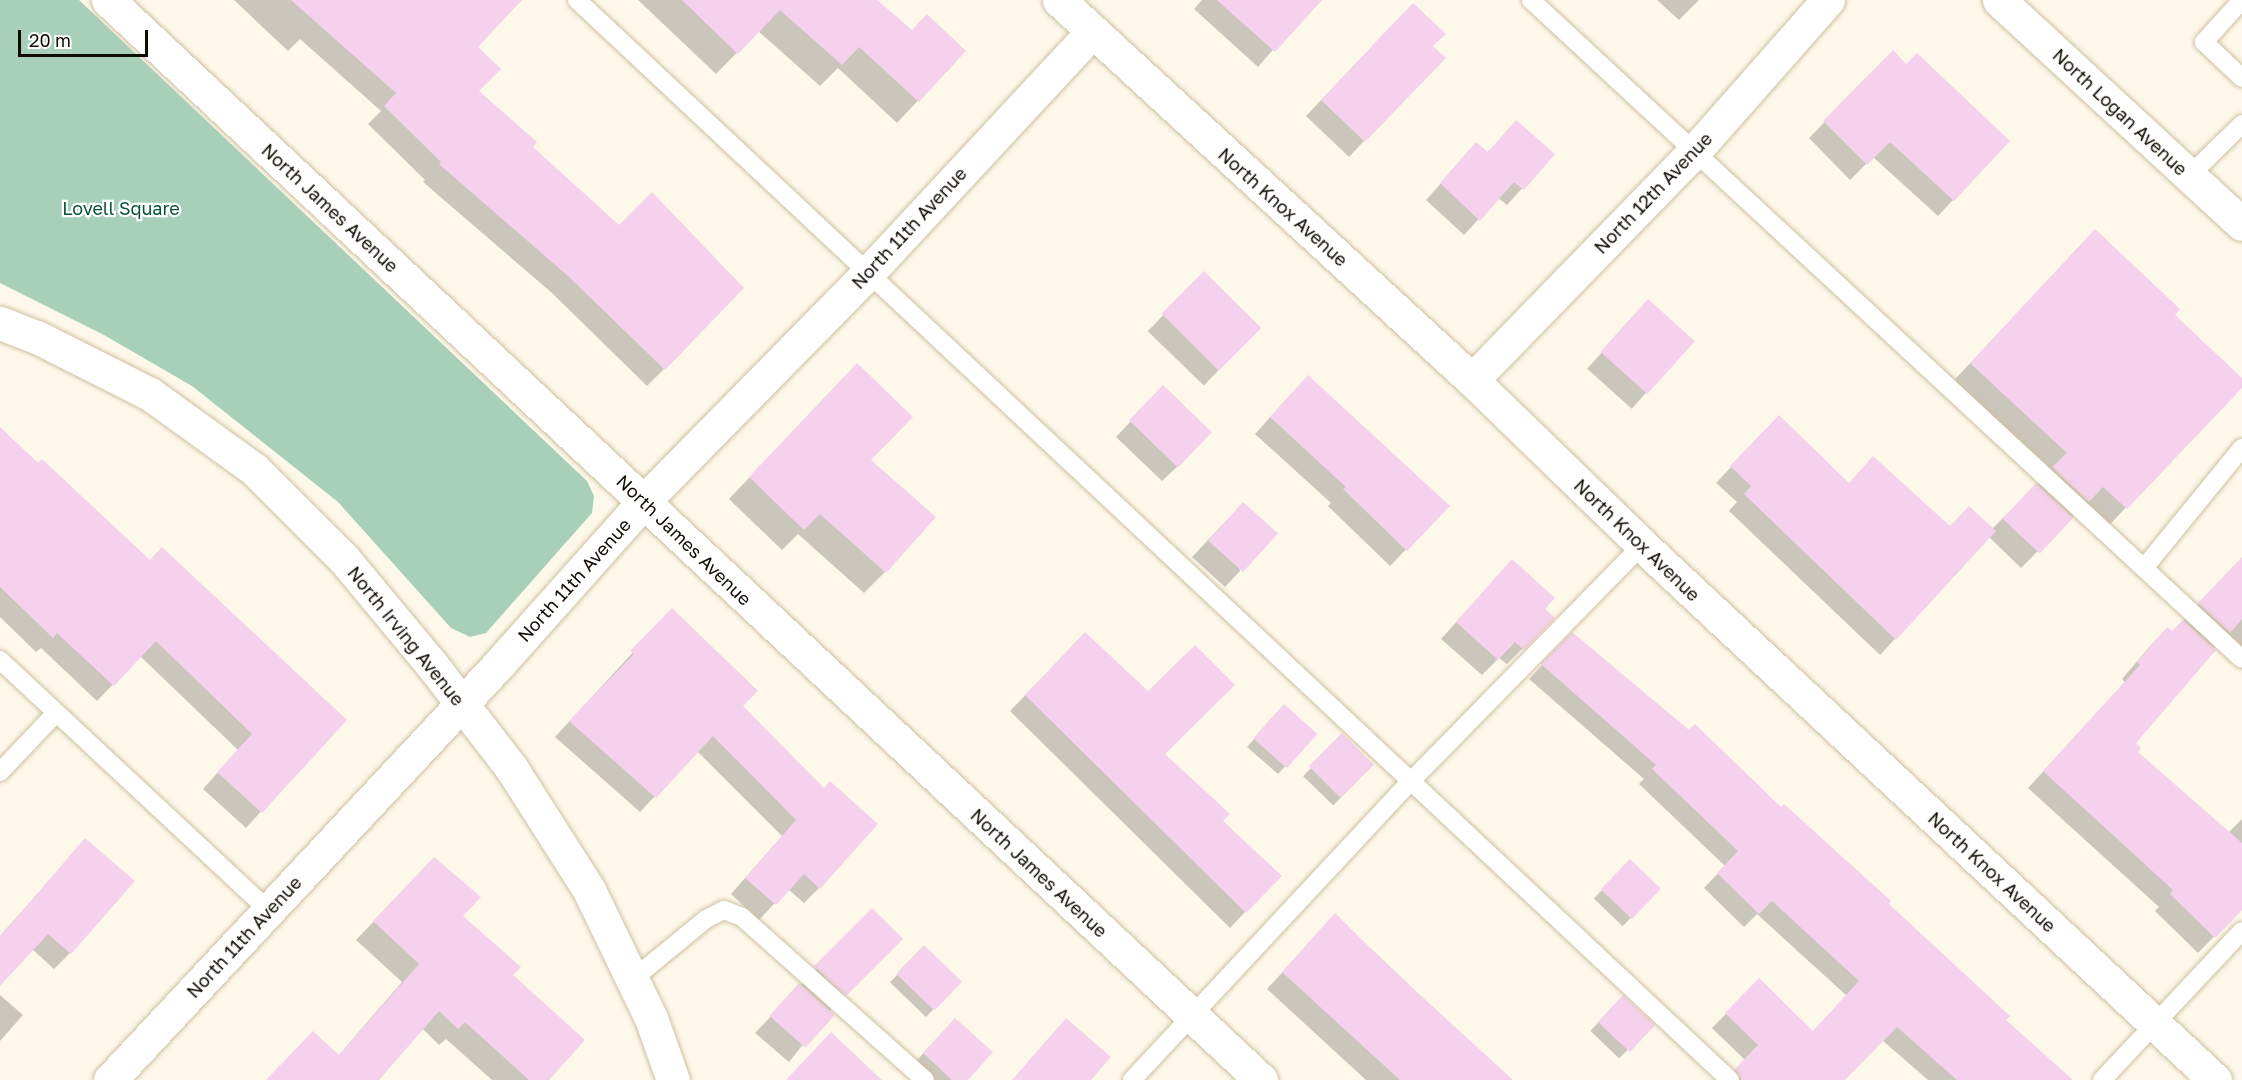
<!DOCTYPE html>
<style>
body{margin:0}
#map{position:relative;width:2242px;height:1080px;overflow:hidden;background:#fef8eb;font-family:"Golos Text",sans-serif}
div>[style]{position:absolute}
.green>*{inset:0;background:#a8d0b9}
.shadow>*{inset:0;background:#0003;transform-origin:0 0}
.building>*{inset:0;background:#f5d1ed;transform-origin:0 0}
.roads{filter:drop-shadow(0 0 2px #cec0a1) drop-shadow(0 0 2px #cec0a1)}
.lane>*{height:18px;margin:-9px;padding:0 9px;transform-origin:9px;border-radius:9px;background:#fff}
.street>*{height:33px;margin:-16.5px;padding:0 16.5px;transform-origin:16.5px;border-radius:16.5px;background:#fff}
span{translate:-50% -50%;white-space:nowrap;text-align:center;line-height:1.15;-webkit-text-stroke:4.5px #fff;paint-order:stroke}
.street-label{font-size:18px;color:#110c03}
.park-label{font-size:18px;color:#085335}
.scale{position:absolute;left:18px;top:30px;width:130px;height:27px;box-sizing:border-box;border:3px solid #110c03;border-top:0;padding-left:8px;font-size:18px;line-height:21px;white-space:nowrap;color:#110c03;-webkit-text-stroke:4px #fff;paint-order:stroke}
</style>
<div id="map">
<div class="green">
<i style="clip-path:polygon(0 0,79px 0,587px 481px,594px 496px,592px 513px,486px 633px,470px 637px,451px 628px,338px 502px,192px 386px,104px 335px,0 283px)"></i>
</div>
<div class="shadow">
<i style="clip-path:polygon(234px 0,520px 0,476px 47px,477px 91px,530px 147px,664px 369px,647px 386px,552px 293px,423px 182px,425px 180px,368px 124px,381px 111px,300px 39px,288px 51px)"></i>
<i style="clip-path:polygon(638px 0,875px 0,911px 32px,964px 51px,897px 123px,838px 68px,820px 86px,758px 31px,716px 74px)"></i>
<i style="clip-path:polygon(1202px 0,1316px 0,1258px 67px,1194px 9px)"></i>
<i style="clip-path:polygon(1657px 0,1699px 0,1679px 20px)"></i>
<i style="clip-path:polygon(1397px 20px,1431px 46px,1364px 141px,1349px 157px,1306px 116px)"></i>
<i style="clip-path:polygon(1893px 52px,1953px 200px,1938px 216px,1873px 157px,1850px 180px,1809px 138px)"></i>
<i style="clip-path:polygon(1516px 122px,1553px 154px,1507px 205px,1498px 198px,1464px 235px,1426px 200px,1476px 144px,1487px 153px)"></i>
<i style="clip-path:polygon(2067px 260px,2173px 315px,2242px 380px,2242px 385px,2098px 537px,2074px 515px,2021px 568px,1989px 537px,1880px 655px,1729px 511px,1737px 502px,1716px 483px,1763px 433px,1848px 484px,1949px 528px,1992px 529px,2039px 482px,1943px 392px)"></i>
<i style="left:1204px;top:273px;width:78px;height:81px;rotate:44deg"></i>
<i style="left:1648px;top:301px;width:60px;height:91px;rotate:42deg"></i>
<i style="clip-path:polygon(836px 386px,869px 460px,885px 572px,864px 593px,798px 534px,782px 550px,729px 499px)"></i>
<i style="clip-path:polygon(1293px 392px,1448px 506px,1390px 566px,1328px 506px,1331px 503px,1255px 434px)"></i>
<i style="clip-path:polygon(1148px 403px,1178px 466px,1162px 481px,1116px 437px)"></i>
<i style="clip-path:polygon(0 429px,149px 562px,345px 720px,246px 828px,203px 789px,238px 750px,140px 656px,97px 701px,41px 648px,36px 652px,0 617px)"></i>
<i style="clip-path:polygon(1227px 520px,1240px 571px,1225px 587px,1192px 557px)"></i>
<i style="clip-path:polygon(2242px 558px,2242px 669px,2216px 645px,2134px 744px,2136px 752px,2228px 833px,2242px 819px,2242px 908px,2198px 953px,2155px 911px,2159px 907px,2028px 788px,2125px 682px,2122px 679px,2151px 645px,2167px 629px,2172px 633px)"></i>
<i style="clip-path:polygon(1497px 577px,1553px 618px,1507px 664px,1499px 658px,1482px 675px,1441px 639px)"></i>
<i style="clip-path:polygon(672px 610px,741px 706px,824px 790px,819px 888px,804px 903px,788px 889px,759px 920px,731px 894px,782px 836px,697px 751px,640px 812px,555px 737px)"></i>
<i style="clip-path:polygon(1572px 634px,1781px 809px,1887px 904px,2004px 1020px,2058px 1080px,1928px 1080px,1882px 1040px,1843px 1080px,1726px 1080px,1745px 1060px,1712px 1028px,1759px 980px,1812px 1032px,1847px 996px,1757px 914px,1744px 927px,1704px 888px,1725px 866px,1639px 784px,1644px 779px,1529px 679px)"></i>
<i style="clip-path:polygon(1069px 650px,1221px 822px,1245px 912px,1230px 928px,1010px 711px)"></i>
<i style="clip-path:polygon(1276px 714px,1315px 734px,1278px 774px,1247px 747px)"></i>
<i style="left:1342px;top:736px;width:42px;height:56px;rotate:44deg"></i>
<i style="clip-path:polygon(85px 840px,70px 953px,54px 969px,32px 949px,0 984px,0 936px)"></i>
<i style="left:1630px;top:861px;width:40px;height:52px;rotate:44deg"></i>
<i style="clip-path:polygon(417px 876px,461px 916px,511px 975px,547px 1080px,492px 1080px,446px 1039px,439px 1045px,422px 1028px,377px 1080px,268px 1080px,338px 1056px,402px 982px,356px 940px)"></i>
<i style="clip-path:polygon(1335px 915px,1510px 1080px,1366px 1080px,1267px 989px)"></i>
<i style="clip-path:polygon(857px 926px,901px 939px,829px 1012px,789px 1062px,755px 1033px)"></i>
<i style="left:924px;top:947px;width:50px;height:49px;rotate:44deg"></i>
<i style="clip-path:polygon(0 995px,23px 1015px,0 1041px)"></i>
<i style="left:1623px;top:997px;width:40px;height:47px;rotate:44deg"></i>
<i style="clip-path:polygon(939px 1036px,966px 1080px,919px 1080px,908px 1070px)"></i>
</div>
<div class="building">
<i style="clip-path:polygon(291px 0,522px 0,478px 47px,501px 69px,479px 91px,537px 142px,533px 147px,619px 225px,652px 192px,744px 288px,665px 370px,568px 276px,439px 164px,441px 162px,384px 106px,396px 93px)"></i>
<i style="clip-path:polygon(682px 0,877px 0,912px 30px,927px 14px,966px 51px,919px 102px,859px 47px,842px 65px,780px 10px,738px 54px)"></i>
<i style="clip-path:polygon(1217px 0,1322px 0,1275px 52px)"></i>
<i style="clip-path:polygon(1413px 3px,1446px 34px,1433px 46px,1446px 58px,1365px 142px,1321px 100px)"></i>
<i style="clip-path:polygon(1893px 50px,1906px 64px,1917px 53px,2010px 141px,1954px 201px,1890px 142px,1867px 165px,1823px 121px)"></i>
<i style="clip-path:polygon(1516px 120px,1555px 154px,1524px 190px,1514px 182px,1480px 221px,1440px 183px,1476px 142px,1488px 152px)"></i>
<i style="clip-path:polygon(2095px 229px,2180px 309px,2175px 315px,2242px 378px,2242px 388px,2127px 509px,2103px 487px,2089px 502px,2052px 467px,2067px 453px,1970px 363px)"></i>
<i style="left:1204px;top:271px;width:81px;height:60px;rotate:45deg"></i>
<i style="left:1648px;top:299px;width:63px;height:71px;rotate:42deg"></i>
<i style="clip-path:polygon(857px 363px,913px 417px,871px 460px,936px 517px,886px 573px,820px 514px,804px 530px,749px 477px)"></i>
<i style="clip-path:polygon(1308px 375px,1450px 506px,1407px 551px,1343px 489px,1346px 487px,1270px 417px)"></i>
<i style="left:1163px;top:385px;width:68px;height:49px;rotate:44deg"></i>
<i style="clip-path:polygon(1779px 415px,1849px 483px,1873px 456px,1950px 526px,1969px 506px,1996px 531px,1896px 640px,1744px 494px,1751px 486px,1730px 466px)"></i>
<i style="clip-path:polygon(0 427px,38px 463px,42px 459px,150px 560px,162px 547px,347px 720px,262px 813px,217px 772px,252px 734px,156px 641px,114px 686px,57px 633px,53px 638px,0 587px)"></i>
<i style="left:2036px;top:483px;width:51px;height:49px;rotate:43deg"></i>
<i style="left:1243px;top:502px;width:47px;height:52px;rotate:42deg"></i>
<i style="clip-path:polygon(2242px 557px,2242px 619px,2230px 633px,2198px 603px)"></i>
<i style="clip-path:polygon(1512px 559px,1555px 598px,1545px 609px,1555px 618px,1524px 650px,1515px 642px,1498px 660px,1456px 622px)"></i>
<i style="clip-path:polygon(672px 608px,758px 691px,743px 706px,824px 788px,830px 781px,878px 824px,820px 889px,804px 874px,776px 905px,745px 878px,796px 820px,713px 736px,656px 798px,569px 721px,634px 654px,630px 651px)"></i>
<i style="clip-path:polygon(2183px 620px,2216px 650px,2136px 743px,2141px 748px,2138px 752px,2242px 843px,2242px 910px,2215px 938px,2170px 894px,2173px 890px,2043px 771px,2140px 665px,2137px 662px,2167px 627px,2172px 631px)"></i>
<i style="clip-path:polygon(1085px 632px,1148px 691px,1195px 645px,1235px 685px,1165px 754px,1230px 814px,1223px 821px,1282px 876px,1246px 913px,1025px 695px)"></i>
<i style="clip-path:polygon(1572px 632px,1689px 730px,1695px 724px,1781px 807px,1784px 804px,1891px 901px,1889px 904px,2010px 1016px,2006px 1020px,2073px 1080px,1957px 1080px,1897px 1027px,1845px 1080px,1741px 1080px,1735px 1069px,1758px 1045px,1725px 1013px,1759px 978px,1813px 1031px,1859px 981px,1772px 901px,1759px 914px,1717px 873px,1738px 851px,1652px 769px,1656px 765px,1541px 664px)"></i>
<i style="left:1284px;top:704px;width:45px;height:46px;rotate:42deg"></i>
<i style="left:1342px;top:733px;width:45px;height:47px;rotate:45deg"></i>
<i style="clip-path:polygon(85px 838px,135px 881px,71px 954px,48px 934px,0 986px,0 937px)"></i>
<i style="clip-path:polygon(434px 857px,481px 897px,463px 916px,521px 967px,513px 975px,585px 1040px,549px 1080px,529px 1080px,465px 1022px,458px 1029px,439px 1011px,379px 1080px,266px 1080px,313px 1031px,339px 1055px,419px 964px,373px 921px)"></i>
<i style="left:1630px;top:859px;width:43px;height:42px;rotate:44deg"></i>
<i style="left:872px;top:908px;width:44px;height:82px;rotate:45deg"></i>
<i style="clip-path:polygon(1335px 913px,1382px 960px,1513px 1080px,1400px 1080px,1282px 972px)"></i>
<i style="left:924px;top:945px;width:53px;height:40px;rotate:44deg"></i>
<i style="left:799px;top:983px;width:48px;height:44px;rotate:42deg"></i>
<i style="left:1623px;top:995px;width:44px;height:37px;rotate:43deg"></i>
<i style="clip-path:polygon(955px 1018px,993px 1052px,968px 1080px,952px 1080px,923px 1053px)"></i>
<i style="clip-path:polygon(1066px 1018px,1111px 1057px,1091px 1080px,1012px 1080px)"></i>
<i style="clip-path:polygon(831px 1032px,882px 1080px,786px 1080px)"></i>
</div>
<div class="roads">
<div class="lane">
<i style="left:577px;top:0;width:1580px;rotate:43.13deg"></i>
<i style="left:1531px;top:0;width:969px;rotate:42.83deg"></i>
<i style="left:2242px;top:0;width:57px;rotate:132.1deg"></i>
<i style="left:2204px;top:42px;width:52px;rotate:43.5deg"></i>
<i style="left:2190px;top:175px;width:73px;rotate:-44.4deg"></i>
<i style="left:2144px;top:568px;width:155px;rotate:-50.8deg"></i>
<i style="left:0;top:660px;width:368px;rotate:43deg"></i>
<i style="left:0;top:772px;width:81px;rotate:-46.5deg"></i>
<i style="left:633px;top:979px;width:94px;rotate:-39.4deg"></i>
<i style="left:706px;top:919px;width:20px;rotate:-27deg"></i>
<i style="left:724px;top:910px;width:19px;rotate:21deg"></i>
<i style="left:742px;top:917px;width:245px;rotate:41.7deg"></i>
<i style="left:1132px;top:1080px;width:412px;rotate:-47deg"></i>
<i style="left:1413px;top:779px;width:327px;rotate:-45.6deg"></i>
<i style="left:2102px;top:1080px;width:204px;rotate:-46.8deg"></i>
</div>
<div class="street">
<i style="left:108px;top:0;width:1580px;rotate:43.13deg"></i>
<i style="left:1059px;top:0;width:561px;rotate:42.62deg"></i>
<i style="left:1472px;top:380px;width:237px;rotate:44.1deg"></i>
<i style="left:1642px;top:545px;width:784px;rotate:43.04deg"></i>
<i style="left:1999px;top:0;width:330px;rotate:42.7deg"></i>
<i style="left:0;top:323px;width:40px;rotate:21deg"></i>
<i style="left:37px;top:337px;width:127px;rotate:26.8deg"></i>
<i style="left:150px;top:394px;width:128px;rotate:35.8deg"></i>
<i style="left:254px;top:469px;width:127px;rotate:45deg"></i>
<i style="left:344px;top:559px;width:138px;rotate:50.3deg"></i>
<i style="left:432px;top:665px;width:131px;rotate:52.4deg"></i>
<i style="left:512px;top:769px;width:143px;rotate:57.5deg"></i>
<i style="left:589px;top:890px;width:142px;rotate:64.2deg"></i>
<i style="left:651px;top:1018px;width:66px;rotate:70.5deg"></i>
<i style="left:1472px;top:380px;width:317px;rotate:-45.8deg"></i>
<i style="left:1693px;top:153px;width:204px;rotate:-48.6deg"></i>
<i style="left:110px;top:1080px;width:570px;rotate:-46.92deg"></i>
<i style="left:499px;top:664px;width:218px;rotate:-48.3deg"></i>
<i style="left:644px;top:501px;width:321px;rotate:-45.5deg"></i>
<i style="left:869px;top:272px;width:328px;rotate:-47.1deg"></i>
</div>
</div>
<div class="street-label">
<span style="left:2120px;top:112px;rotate:43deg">North Logan Avenue</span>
<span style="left:1653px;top:193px;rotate:-46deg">North 12th Avenue</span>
<span style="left:1283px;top:207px;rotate:42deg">North Knox Avenue</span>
<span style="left:330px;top:208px;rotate:43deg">North James Avenue</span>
<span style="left:909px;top:228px;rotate:-47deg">North 11th Avenue</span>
<span style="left:684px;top:540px;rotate:44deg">North James Avenue</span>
<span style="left:1637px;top:540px;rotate:44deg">North Knox Avenue</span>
<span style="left:574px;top:580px;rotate:-48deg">North 11th Avenue</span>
<span style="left:406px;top:636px;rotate:51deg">North Irving Avenue</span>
<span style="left:1992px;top:872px;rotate:43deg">North Knox Avenue</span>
<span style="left:1039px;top:873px;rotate:43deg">North James Avenue</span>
<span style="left:244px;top:937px;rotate:-47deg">North 11th Avenue</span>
</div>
<div class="park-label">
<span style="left:121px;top:208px">Lovell Square</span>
</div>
<div class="scale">20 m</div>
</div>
